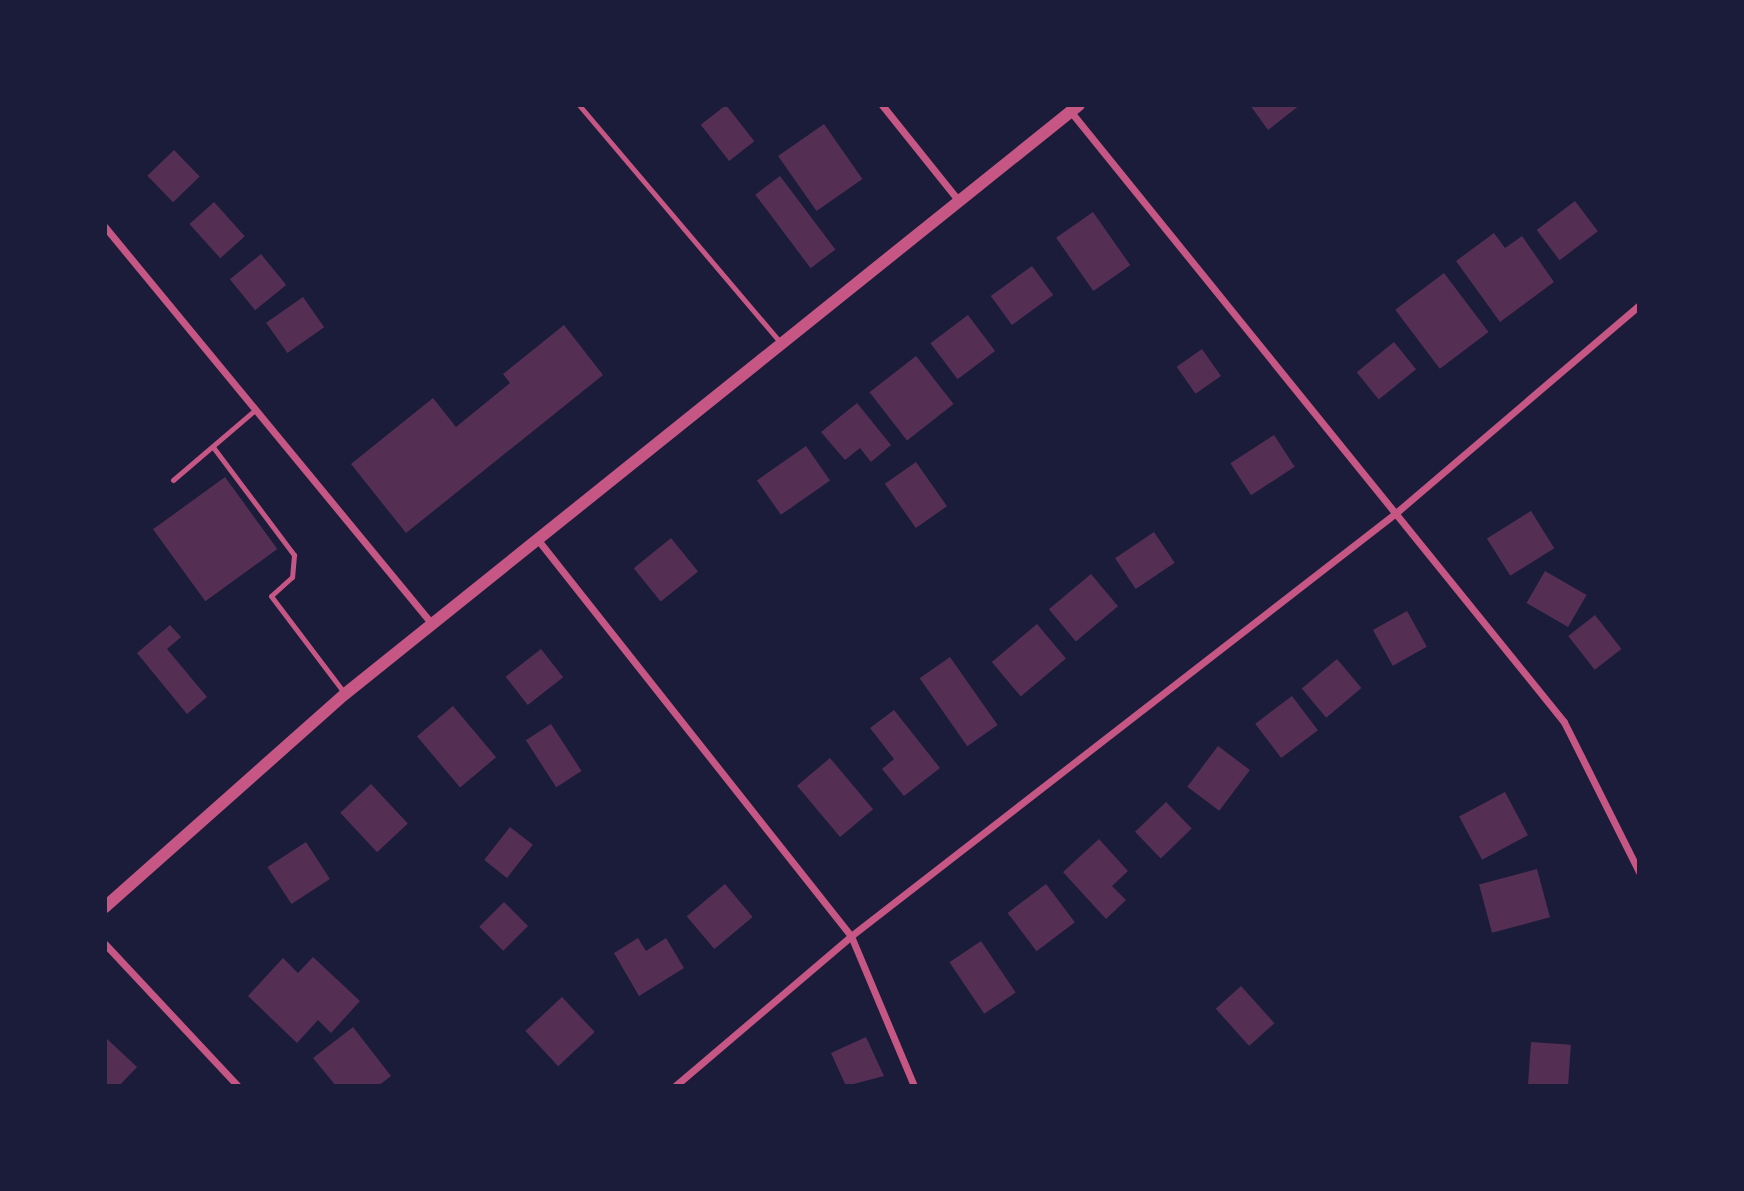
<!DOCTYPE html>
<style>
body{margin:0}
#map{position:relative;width:1744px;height:1191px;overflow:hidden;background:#1b1b3a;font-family:Inter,sans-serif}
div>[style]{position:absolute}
.building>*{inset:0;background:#542f53;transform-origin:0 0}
.service>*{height:5px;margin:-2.5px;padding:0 2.5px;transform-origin:2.5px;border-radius:2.5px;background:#c65784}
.minor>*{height:7px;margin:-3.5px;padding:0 3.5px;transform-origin:3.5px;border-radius:3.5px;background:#c65784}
.tertiary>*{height:12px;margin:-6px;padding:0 6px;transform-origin:6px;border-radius:6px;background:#c65784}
span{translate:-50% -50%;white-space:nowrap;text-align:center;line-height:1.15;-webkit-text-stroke:5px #1b1b3a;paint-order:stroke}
.frame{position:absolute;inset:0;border:107px solid #1b1b3a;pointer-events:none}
</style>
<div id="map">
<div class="building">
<i style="left:726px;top:105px;width:46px;height:32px;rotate:52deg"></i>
<i style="clip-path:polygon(1250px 105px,1300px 105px,1268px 130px)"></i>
<i style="left:824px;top:124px;width:67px;height:56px;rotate:55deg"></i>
<i style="left:174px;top:150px;width:37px;height:37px;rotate:46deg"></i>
<i style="left:780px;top:176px;width:92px;height:31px;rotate:53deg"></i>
<i style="left:1575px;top:201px;width:38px;height:48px;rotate:53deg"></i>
<i style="left:214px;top:202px;width:46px;height:33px;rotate:48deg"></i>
<i style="left:1093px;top:212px;width:65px;height:45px;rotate:55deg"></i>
<i style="clip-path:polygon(1494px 233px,1505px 248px,1522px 236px,1554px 282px,1500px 322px,1456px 261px)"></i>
<i style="left:261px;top:254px;width:40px;height:40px;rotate:51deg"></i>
<i style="left:1032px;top:266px;width:36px;height:51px;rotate:54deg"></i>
<i style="left:1444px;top:273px;width:74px;height:61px;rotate:53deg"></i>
<i style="left:303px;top:297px;width:37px;height:45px;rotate:55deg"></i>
<i style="left:968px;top:315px;width:45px;height:47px;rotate:53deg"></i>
<i style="clip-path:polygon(564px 325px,603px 375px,406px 533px,351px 464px,433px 398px,456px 427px,510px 383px,503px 374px)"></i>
<i style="left:1394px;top:342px;width:35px;height:48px;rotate:51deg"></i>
<i style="left:1202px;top:349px;width:33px;height:31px;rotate:55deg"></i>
<i style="left:916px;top:356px;width:61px;height:59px;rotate:52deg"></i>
<i style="clip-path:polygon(857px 403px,891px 445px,871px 462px,860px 448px,845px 460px,821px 432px)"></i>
<i style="left:1274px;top:435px;width:38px;height:52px;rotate:57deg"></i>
<i style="left:806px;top:446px;width:42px;height:60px;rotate:55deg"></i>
<i style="left:916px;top:462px;width:54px;height:38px;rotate:55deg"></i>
<i style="left:225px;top:477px;width:89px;height:89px;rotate:54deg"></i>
<i style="left:1531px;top:511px;width:44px;height:52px;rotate:58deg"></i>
<i style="left:1154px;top:532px;width:37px;height:47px;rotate:56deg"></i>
<i style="left:671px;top:538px;width:43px;height:48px;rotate:51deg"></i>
<i style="left:1545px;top:571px;width:48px;height:37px;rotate:30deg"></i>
<i style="left:1091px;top:574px;width:42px;height:55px;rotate:50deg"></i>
<i style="left:1407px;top:611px;width:41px;height:39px;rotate:61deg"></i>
<i style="left:1595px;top:615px;width:43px;height:34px;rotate:52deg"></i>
<i style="left:1037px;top:624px;width:45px;height:59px;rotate:50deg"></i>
<i style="clip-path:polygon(170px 625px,181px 637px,167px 649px,207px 697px,187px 714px,137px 653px)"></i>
<i style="left:541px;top:649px;width:36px;height:45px;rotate:52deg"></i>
<i style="left:950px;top:657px;width:83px;height:37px;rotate:55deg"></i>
<i style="left:1337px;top:659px;width:38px;height:46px;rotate:50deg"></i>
<i style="left:1292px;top:696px;width:43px;height:46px;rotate:53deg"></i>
<i style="left:453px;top:706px;width:67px;height:47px;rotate:50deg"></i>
<i style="clip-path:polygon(894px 710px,940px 768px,904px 796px,882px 769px,894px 759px,870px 728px)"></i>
<i style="left:551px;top:724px;width:56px;height:30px;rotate:57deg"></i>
<i style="left:1218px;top:746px;width:40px;height:51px;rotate:37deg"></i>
<i style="left:830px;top:758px;width:67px;height:43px;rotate:50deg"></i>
<i style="left:371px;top:784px;width:54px;height:42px;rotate:47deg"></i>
<i style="left:1505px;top:792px;width:49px;height:52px;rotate:62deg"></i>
<i style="left:1166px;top:802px;width:37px;height:43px;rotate:46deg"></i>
<i style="left:510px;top:827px;width:29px;height:42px;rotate:38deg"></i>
<i style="clip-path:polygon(1099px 839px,1128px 871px,1112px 886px,1126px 900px,1106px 919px,1063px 872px)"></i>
<i style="left:306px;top:842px;width:44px;height:46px;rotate:57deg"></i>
<i style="left:1537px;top:869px;width:50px;height:60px;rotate:75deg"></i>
<i style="left:725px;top:884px;width:43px;height:50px;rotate:50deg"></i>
<i style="left:1046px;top:884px;width:48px;height:48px;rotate:53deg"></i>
<i style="left:504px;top:902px;width:34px;height:35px;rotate:45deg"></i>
<i style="clip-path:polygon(638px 938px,646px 951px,666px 938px,684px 968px,639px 996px,614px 953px)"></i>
<i style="left:981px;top:941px;width:62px;height:38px;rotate:56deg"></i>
<i style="clip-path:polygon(313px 957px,360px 1001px,331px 1033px,318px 1020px,297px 1043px,248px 996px,283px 958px,298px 973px)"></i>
<i style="left:1241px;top:986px;width:50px;height:34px;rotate:48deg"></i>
<i style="left:562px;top:997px;width:48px;height:50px;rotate:47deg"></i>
<i style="clip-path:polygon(353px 1027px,391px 1076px,378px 1086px,336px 1086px,313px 1058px)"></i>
<i style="clip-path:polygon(105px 1037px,137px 1067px,119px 1086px,105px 1086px)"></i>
<i style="clip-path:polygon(866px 1037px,884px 1076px,846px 1086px,831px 1053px)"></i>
<i style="left:1531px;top:1042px;width:40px;height:44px;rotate:4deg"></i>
</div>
<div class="service">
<i style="left:579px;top:105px;width:311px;rotate:49.7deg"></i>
<i style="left:213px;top:447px;width:135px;rotate:53.1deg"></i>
<i style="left:294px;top:555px;width:22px;rotate:95deg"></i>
<i style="left:292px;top:577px;width:28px;rotate:138deg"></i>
<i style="left:271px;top:596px;width:123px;rotate:52.9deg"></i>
<i style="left:173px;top:480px;width:108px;rotate:-40.5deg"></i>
</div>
<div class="minor">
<i style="left:882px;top:105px;width:122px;rotate:51.3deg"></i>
<i style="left:1071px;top:112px;width:784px;rotate:51.05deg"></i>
<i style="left:1564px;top:722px;width:168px;rotate:63.4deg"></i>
<i style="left:105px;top:227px;width:514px;rotate:50.52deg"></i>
<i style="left:538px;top:540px;width:505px;rotate:51.68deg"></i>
<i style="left:851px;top:936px;width:163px;rotate:67.2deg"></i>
<i style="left:105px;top:944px;width:195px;rotate:46.9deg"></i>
<i style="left:675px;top:1086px;width:231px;rotate:-40.4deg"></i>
<i style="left:851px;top:936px;width:691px;rotate:-37.83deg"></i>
<i style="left:1397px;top:512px;width:318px;rotate:-40.5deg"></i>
</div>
<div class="tertiary">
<i style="left:105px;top:907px;width:321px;rotate:-41.6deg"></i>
<i style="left:345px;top:694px;width:941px;rotate:-38.75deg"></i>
</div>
<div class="frame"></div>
</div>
